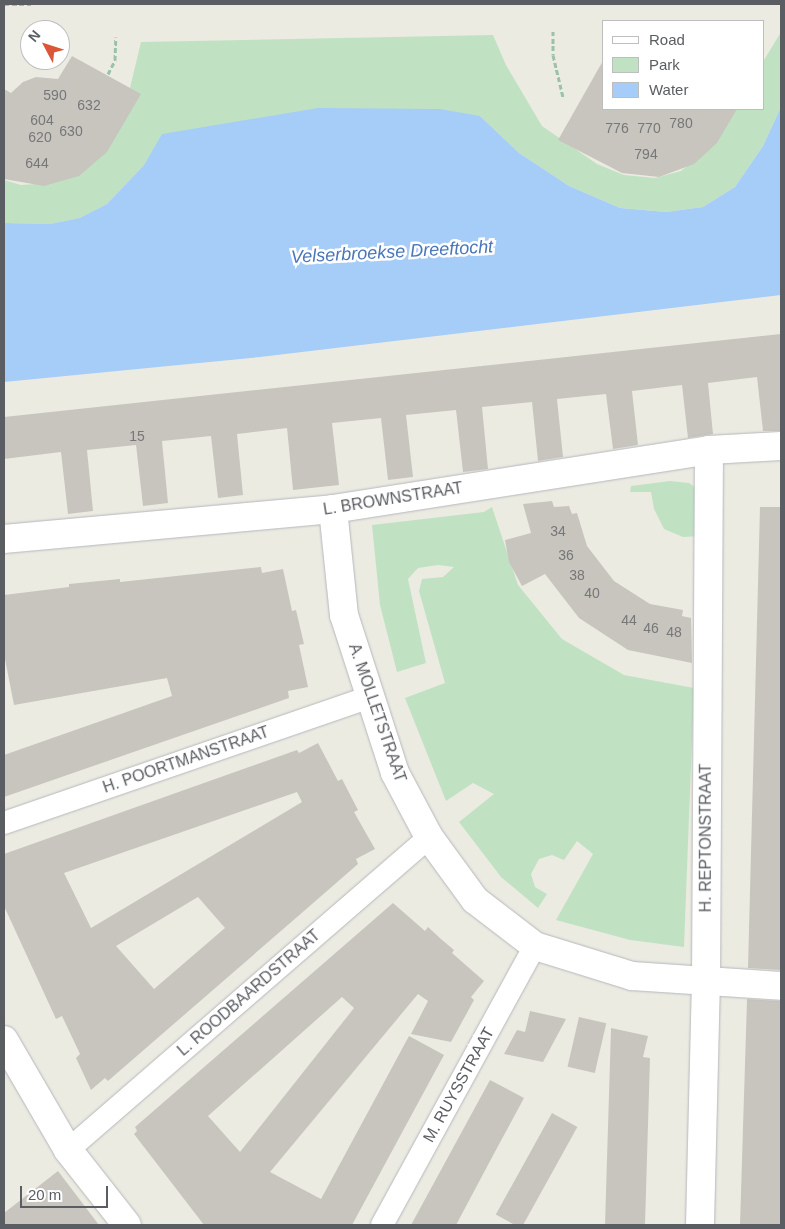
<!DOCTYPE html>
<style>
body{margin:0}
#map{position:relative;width:785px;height:1229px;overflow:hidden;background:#ecebe2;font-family:Arial,sans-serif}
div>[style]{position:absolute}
.green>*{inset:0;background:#c0e2c3}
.water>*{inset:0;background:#a6ccf8}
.building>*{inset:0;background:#c8c5bf;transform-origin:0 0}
.path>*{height:3px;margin-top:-1.5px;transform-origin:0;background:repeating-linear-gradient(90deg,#9ac2a9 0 5px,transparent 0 7.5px)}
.roads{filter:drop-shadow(0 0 1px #b5b7bc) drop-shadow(0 0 1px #b5b7bc)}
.pedestrian>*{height:22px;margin:-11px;padding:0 11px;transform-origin:11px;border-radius:11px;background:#fff}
.minor>*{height:28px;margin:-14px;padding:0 14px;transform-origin:14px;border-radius:14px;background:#fff}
span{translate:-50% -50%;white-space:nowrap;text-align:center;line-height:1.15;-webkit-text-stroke:5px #fff;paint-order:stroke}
.number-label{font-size:14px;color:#767779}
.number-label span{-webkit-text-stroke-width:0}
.street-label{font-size:16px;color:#5a5d62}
.water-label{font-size:18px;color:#4a76ba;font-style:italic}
.frame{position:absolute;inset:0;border:5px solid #5a5d62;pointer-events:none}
.legend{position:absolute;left:602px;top:20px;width:162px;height:90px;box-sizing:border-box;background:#fff;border:1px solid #bdbec0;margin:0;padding:6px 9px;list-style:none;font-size:15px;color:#5a5d62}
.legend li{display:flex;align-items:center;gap:10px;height:25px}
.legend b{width:25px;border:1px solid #bdbec0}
.north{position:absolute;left:20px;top:20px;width:50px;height:50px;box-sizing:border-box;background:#fff;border:1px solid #bdbec0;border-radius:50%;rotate:310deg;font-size:14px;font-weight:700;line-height:20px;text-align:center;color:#5a5d62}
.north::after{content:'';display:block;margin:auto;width:18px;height:22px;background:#dc5538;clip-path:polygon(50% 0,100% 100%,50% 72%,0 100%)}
.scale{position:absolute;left:20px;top:1186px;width:88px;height:22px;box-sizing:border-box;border:2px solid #5a5d62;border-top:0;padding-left:6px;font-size:15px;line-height:18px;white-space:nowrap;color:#5a5d62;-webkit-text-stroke:4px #fff;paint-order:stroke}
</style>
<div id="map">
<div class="green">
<i style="clip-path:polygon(781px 32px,781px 107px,763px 146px,735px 187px,703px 207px,666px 212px,620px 208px,569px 186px,519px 153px,480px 116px,163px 134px,144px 165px,107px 204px,81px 218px,50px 224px,4px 223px,4px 180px,21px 185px,50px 183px,123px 117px,141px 42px,493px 35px,506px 65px,542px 126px,597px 164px,624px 175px,655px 178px,681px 171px,698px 157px,733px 109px,764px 109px,764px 60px)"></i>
<i style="clip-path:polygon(670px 481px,689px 483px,699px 490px,703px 536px,683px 537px,664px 529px,654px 509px,651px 492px,630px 492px,631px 486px)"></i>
<i style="clip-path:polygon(492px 507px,518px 585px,562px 639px,624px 675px,694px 688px,684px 947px,630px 940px,556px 920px,593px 854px,577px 841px,564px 860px,552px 855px,539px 859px,531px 874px,535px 887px,547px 894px,538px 908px,501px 877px,459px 822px,494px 794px,473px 783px,446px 801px,405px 698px,445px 683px,419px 591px,422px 579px,443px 577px,454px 567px,438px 565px,418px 568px,408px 579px,426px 663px,397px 672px,380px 605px,372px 525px,484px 512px)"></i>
</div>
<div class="water">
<i style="clip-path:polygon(781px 107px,781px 295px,260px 357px,4px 382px,4px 223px,50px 224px,80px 218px,107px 204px,144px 165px,162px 134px,318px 108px,440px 109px,480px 116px,519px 153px,569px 186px,620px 208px,666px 212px,703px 207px,735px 187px,763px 146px)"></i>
</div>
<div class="building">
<i style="clip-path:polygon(72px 56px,141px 94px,107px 152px,79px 176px,44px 186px,4px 179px,4px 89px,11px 93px,23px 82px,36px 77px,58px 79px)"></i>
<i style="clip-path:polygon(604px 59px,604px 109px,737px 109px,717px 143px,694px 164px,659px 177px,622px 173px,558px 140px)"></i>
<i style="clip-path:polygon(781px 334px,781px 431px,763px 431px,757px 377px,708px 383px,713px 434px,688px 438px,682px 385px,632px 391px,638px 445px,613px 449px,606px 394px,557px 399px,563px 457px,538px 461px,532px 402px,482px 407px,488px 469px,463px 472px,456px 410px,406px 415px,413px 477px,388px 480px,381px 418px,332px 423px,339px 485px,293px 490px,287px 428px,237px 434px,243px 495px,218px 498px,211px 436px,162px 441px,168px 503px,143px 506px,136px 445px,87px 450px,93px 511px,68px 514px,61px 452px,4px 459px,4px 417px)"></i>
<i style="clip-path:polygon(552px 501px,554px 507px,569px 506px,572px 514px,577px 513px,587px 546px,614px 581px,650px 604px,683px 610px,682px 616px,691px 618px,692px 663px,628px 650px,579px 618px,545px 574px,522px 586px,509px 562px,505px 540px,531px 533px,523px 504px)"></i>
<i style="clip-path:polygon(760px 507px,781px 507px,781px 970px,748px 968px)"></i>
<i style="clip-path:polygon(261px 567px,262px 573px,283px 569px,292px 611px,296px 610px,304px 644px,299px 645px,308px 687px,288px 691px,289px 698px,4px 797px,4px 755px,172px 696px,167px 678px,14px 705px,4px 654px,4px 595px,69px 587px,69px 584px,120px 579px,120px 582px)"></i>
<i style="clip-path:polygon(evenodd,318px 743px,338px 781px,342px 779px,358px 810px,354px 812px,375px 849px,356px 859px,358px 864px,304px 911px,108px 1081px,105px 1078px,91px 1090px,76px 1058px,80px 1054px,62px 1016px,56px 1019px,4px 906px,4px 854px,297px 750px,299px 753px,318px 743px,297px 792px,302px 802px,91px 928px,64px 873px,297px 792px,318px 743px,198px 897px,225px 928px,154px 989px,116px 946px,198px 897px)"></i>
<i style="clip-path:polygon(evenodd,393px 903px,425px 931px,428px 927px,441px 939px,454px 950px,452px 953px,484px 981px,471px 997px,474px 1000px,451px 1042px,411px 1034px,428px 1001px,418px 994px,270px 1172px,321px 1199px,409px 1036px,444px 1055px,352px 1225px,204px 1225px,134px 1134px,137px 1131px,135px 1127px,393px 903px,342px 997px,354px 1008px,240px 1152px,208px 1116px,342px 997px)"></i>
<i style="clip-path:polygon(747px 999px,781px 1001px,781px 1225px,740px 1225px)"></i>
<i style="clip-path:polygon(530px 1011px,566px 1019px,543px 1062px,504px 1054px,517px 1030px,525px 1032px)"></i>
<i style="left:579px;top:1017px;width:28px;height:51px;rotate:13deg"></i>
<i style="clip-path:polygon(611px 1028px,648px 1036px,643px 1057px,650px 1058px,645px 1225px,605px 1225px)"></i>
<i style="clip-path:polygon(490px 1080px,524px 1098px,497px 1148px,456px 1225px,411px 1225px)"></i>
<i style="left:552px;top:1113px;width:29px;height:116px;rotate:29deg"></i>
<i style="clip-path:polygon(58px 1171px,99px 1225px,4px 1225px,4px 1213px)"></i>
</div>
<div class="path">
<i style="left:4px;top:4px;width:27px"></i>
<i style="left:553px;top:31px;width:24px;rotate:90deg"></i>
<i style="left:553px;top:55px;width:43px;rotate:76.6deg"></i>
<i style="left:108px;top:74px;width:16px;rotate:-63deg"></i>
<i style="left:115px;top:60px;width:23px;rotate:-88deg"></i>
</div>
<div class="roads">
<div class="pedestrian">
<i style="left:4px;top:823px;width:386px;rotate:-19deg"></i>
<i style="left:68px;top:1150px;width:478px;rotate:-40.9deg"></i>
<i style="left:382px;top:1225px;width:318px;rotate:-61.3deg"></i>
</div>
<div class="minor">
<i style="left:333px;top:509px;width:107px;rotate:84.1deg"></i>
<i style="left:344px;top:615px;width:166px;rotate:72.1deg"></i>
<i style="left:395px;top:773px;width:72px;rotate:62deg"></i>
<i style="left:429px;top:837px;width:78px;rotate:53.9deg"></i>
<i style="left:475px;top:900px;width:76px;rotate:37.5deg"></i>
<i style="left:535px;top:946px;width:102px;rotate:17.2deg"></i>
<i style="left:632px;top:976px;width:149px;rotate:3.8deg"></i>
<i style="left:4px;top:539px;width:330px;rotate:-5.2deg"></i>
<i style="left:333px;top:509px;width:381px;rotate:-8.9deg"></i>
<i style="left:709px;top:450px;width:72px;rotate:-3.2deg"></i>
<i style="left:4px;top:1040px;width:127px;rotate:59.8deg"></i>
<i style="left:68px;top:1150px;width:95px;rotate:51.8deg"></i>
<i style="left:700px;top:1225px;width:242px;rotate:-88.6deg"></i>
<i style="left:706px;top:983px;width:533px;rotate:-89.68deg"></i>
</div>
</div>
<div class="number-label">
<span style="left:55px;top:95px">590</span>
<span style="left:89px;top:105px">632</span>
<span style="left:42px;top:120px">604</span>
<span style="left:681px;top:123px">780</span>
<span style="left:617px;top:128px">776</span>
<span style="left:649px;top:128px">770</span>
<span style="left:71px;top:131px">630</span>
<span style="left:40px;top:137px">620</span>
<span style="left:646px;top:154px">794</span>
<span style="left:37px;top:163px">644</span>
<span style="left:137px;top:436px">15</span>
<span style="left:558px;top:531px">34</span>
<span style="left:566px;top:555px">36</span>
<span style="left:577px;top:575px">38</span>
<span style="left:592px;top:593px">40</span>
<span style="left:629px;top:620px">44</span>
<span style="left:651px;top:628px">46</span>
<span style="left:674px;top:632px">48</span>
</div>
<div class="street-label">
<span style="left:393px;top:499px;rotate:-9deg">L. BROWNSTRAAT</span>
<span style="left:377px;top:713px;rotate:71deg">A. MOLLETSTRAAT</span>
<span style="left:186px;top:760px;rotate:-19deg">H. POORTMANSTRAAT</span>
<span style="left:706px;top:838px;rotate:-90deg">H. REPTONSTRAAT</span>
<span style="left:249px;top:993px;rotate:-41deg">L. ROODBAARDSTRAAT</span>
<span style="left:459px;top:1085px;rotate:-61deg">M. RUYSSTRAAT</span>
</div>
<div class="water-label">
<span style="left:392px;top:252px;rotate:-3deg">Velserbroekse Dreeftocht</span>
</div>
<div class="frame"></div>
<ul class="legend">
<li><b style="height:6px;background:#fff"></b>Road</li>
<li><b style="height:14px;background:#c0e2c3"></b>Park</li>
<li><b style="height:14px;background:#a6ccf8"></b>Water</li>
</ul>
<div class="north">N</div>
<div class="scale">20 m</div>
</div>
